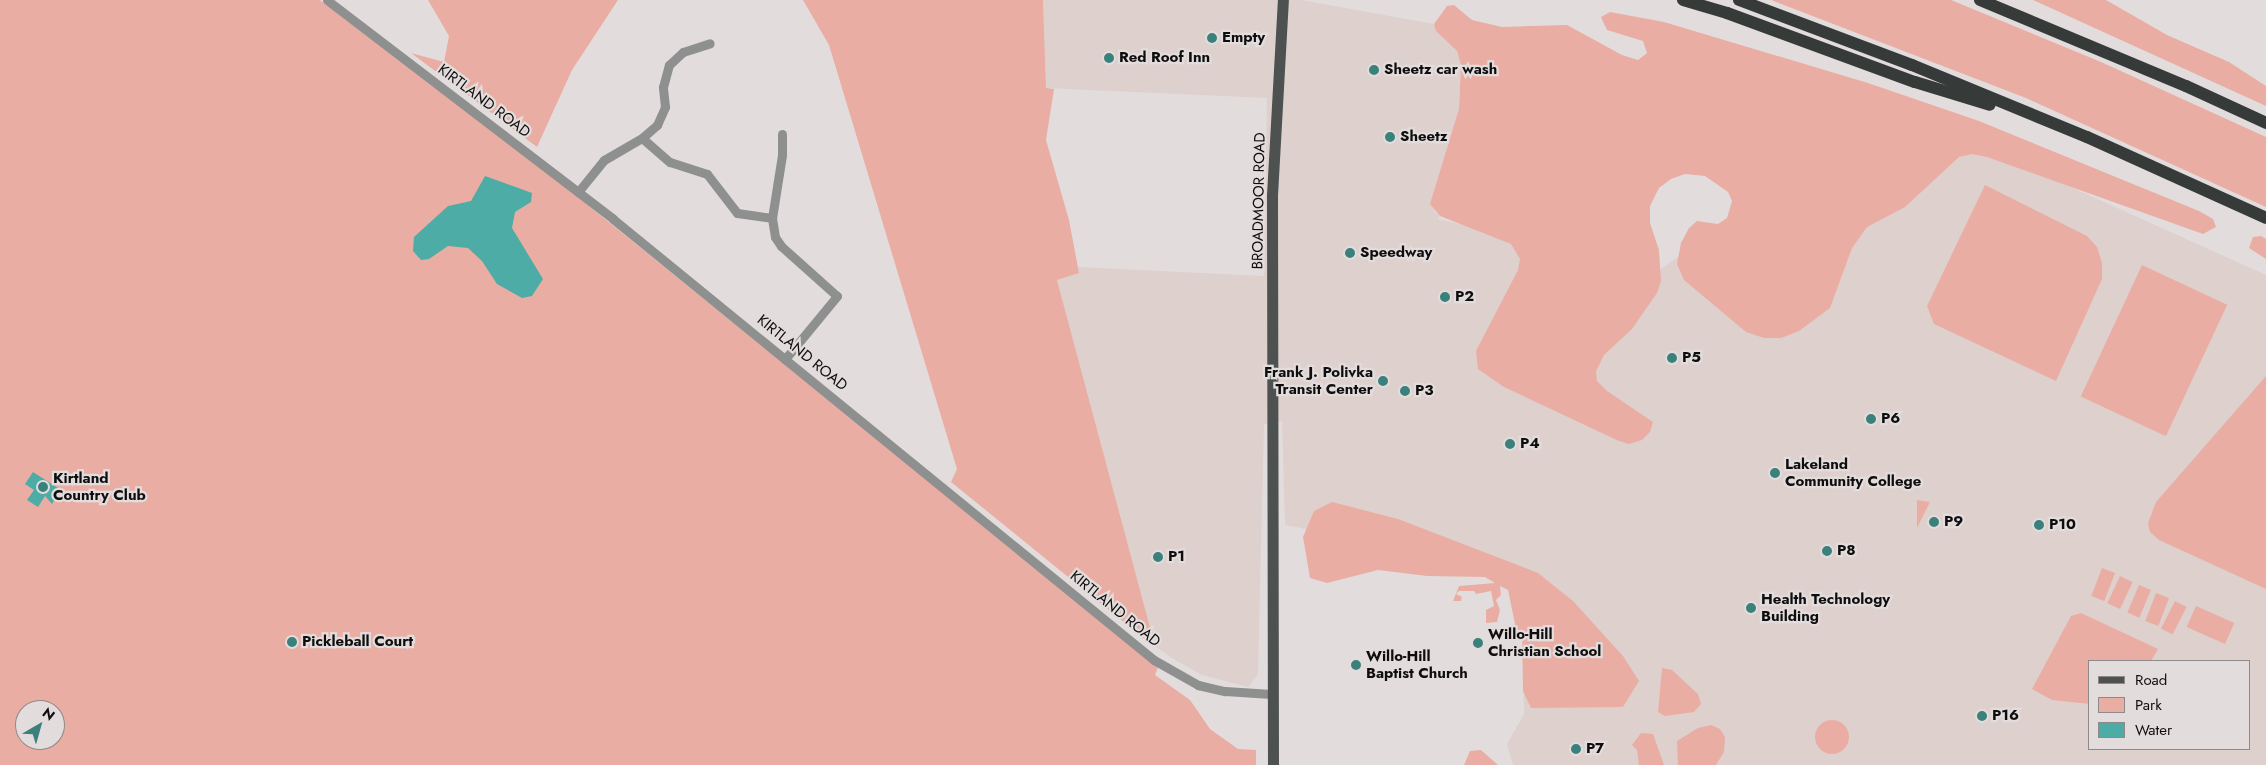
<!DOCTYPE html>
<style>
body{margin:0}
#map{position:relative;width:2266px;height:765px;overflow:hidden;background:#e2dddc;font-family:Jost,sans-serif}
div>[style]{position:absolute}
.built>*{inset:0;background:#ded0cd}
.green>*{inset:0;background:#eaada3;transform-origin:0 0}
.round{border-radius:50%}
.water>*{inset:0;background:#4eaca6}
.minor>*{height:9px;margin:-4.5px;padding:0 4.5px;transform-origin:4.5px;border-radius:4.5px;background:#8e9090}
.major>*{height:11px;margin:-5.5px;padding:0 5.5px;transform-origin:5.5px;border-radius:5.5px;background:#4d5150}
.highway>*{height:12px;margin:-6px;padding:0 6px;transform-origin:6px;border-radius:6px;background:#363b3a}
.dots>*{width:14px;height:14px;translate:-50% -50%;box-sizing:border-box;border:2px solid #e2dddc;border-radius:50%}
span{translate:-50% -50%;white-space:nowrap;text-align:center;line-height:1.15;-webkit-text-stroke:4.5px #e2dddc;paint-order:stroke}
.poi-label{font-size:15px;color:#0f0d0d;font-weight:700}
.left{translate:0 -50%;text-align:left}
.right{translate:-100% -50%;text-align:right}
.street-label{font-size:15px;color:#0f0d0d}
.legend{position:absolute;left:2088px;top:660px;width:162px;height:90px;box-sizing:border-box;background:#e2dddc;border:1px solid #8e8a89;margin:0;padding:6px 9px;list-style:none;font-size:15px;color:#0f0d0d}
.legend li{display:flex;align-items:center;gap:10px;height:25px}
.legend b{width:25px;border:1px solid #8e8a89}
.north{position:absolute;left:15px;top:700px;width:50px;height:50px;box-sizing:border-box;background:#e2dddc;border:1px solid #8e8a89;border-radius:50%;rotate:38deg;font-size:14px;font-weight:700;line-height:20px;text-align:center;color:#0f0d0d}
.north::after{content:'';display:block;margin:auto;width:18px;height:22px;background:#3a817c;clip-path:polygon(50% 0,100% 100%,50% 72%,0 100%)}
</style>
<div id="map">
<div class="built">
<i style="clip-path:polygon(evenodd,1043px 0,1301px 0,1434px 24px,1436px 31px,1457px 51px,1461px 65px,1459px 109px,1434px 211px,1440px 216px,1438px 219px,1660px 270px,1794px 171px,1949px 132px,2266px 275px,2266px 765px,1513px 765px,1507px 744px,1524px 714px,1521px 569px,1285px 525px,1282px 421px,1264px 424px,1258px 674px,1248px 687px,1202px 675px,1175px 660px,1146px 640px,1151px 631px,1057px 280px,1079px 273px,1078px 267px,1264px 276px,1267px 98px,1046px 88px,1043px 0,2090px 661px,2250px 661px,2250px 749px,2090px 749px,2090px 661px)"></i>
</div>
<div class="green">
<i style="clip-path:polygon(evenodd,0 0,320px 0,547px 172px,1158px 667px,1155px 675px,1190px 700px,1210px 729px,1238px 749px,1256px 750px,1256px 765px,0 765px,0 0,25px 710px,55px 710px,55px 740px,25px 740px,25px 710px)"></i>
<i style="clip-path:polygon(428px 0,618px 0,572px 70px,537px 147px,411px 53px,444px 62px,449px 36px)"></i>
<i style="clip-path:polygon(803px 0,1043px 0,1046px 88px,1054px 89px,1046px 140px,1069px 220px,1079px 273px,1057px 280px,1151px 631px,1146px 640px,951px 482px,957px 469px,829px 45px)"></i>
<i style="clip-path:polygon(1771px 0,1951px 0,2101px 62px,2266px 137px,2266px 207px,2026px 98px)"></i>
<i style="clip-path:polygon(2033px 0,2106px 0,2167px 35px,2229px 62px,2266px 86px,2266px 106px)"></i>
<i style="clip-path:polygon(1454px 5px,1472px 20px,1502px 27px,1567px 25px,1622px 55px,1638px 60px,1647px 53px,1643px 41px,1607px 30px,1601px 17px,1610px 12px,1664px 22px,1868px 83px,1979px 121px,2199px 211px,2213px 219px,2216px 227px,2203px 234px,1987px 157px,1972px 154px,1959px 157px,1905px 207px,1867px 227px,1852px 248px,1830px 308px,1799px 331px,1781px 338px,1764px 338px,1746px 332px,1684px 280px,1677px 264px,1681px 243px,1689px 228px,1697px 221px,1718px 224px,1727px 218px,1732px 201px,1728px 192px,1705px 176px,1685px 174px,1671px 179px,1659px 188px,1650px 206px,1650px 223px,1659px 250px,1661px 281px,1657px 293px,1632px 329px,1604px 355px,1596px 371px,1597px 381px,1607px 391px,1653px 422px,1650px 432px,1642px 440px,1629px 444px,1619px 441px,1504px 387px,1478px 369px,1476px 351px,1518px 270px,1520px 259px,1511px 244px,1440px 216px,1430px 204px,1459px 109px,1461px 65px,1457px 51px,1436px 31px,1434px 24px,1447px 6px)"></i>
<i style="clip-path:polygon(1985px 185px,2087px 236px,2097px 247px,2102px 263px,2102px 279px,2056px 381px,1934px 324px,1927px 306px)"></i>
<i style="clip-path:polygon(2261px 236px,2266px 239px,2266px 259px,2249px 248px,2253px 237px)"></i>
<i style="left:2142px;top:265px;width:94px;height:145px;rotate:25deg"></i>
<i style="clip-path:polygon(2266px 376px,2266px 589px,2159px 540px,2150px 532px,2148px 523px,2156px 502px)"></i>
<i style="clip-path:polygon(1917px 500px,1930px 502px,1917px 528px)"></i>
<i style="clip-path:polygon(1332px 502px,1398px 519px,1538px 573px,1573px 601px,1623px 656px,1639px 681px,1623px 707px,1531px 708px,1523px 691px,1522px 631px,1516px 629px,1508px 590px,1500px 586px,1501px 595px,1496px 600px,1500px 610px,1497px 622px,1486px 623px,1486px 610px,1494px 606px,1491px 591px,1476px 594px,1474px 591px,1459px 591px,1456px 594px,1462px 597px,1461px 601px,1453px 601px,1459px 586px,1495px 583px,1485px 577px,1427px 576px,1378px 570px,1327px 583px,1310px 578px,1303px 537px,1314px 511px)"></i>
<i style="left:2102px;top:568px;width:14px;height:30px;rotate:21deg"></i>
<i style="left:2120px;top:576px;width:14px;height:30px;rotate:25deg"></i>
<i style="left:2139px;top:585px;width:13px;height:30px;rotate:23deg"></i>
<i style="left:2156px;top:593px;width:14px;height:30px;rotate:21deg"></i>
<i style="left:2175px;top:601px;width:13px;height:31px;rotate:27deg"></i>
<i style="left:2196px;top:606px;width:42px;height:23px;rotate:24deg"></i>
<i style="clip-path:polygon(2081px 613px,2158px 649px,2151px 661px,2090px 661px,2090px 704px,2052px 700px,2032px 689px,2071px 616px)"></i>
<i style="clip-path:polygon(1662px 668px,1672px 670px,1698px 694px,1701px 704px,1694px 712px,1665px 716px,1658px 712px)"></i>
<i class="round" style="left:1815px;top:720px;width:34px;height:34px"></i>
<i style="clip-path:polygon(1711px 725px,1720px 729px,1725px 737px,1724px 752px,1716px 765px,1678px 765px,1677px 741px,1698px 728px)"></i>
<i style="clip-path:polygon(1641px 733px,1653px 734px,1664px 765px,1639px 765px,1637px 750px,1632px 745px)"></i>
<i style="clip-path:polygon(1481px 750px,1498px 765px,1464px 765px,1470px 751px)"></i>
</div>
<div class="water">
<i style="clip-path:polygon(485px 176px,532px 193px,531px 202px,515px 212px,512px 228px,543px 279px,532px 296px,522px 298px,497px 284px,482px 261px,468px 248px,448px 246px,429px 259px,421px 260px,413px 251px,414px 237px,448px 206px,471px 201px)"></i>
<i style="clip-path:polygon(33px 472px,61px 490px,52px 504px,45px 496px,38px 507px,27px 500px,34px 490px,25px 484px)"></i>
</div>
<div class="minor">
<i style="left:327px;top:0;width:360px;rotate:37.4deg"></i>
<i style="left:613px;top:219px;width:698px;rotate:39.19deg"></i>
<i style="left:1154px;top:660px;width:51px;rotate:29.6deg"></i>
<i style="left:1198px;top:685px;width:28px;rotate:13deg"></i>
<i style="left:1225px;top:691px;width:46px;rotate:3.7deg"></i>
<i style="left:782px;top:134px;width:21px;rotate:90deg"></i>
<i style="left:782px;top:155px;width:64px;rotate:99deg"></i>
<i style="left:772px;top:218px;width:19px;rotate:81deg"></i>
<i style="left:775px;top:237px;width:11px;rotate:56deg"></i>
<i style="left:781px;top:246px;width:75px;rotate:41.8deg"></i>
<i style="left:837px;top:296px;width:82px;rotate:129.5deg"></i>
<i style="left:642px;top:138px;width:37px;rotate:41deg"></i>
<i style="left:670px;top:162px;width:39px;rotate:18deg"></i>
<i style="left:707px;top:174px;width:49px;rotate:52.4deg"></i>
<i style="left:737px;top:213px;width:35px;rotate:8deg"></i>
<i style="left:578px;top:192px;width:41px;rotate:-50.9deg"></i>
<i style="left:604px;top:160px;width:44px;rotate:-30.1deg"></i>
<i style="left:642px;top:138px;width:20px;rotate:-41deg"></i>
<i style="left:657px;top:125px;width:20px;rotate:-66deg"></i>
<i style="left:665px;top:107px;width:20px;rotate:-96deg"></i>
<i style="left:663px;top:87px;width:23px;rotate:-75deg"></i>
<i style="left:669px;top:65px;width:19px;rotate:-43deg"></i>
<i style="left:683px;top:52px;width:28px;rotate:-18deg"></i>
</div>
<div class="major">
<i style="left:1273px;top:765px;width:570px;rotate:-90.1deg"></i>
<i style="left:1272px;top:195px;width:195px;rotate:-86.8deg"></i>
</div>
<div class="highway">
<i style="left:1683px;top:0;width:46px;rotate:16.5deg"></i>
<i style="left:1727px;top:13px;width:200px;rotate:20.2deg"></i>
<i style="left:1915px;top:82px;width:78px;rotate:17deg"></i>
<i style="left:1739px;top:0;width:185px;rotate:20.6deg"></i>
<i style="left:1912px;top:65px;width:189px;rotate:22.4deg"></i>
<i style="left:2087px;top:137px;width:196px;rotate:24.3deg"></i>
<i style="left:1980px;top:0;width:223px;rotate:22.7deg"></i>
<i style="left:2186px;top:86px;width:88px;rotate:24.8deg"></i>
</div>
<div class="dots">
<i style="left:1212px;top:38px;background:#3a817c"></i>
<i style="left:1109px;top:58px;background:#3a817c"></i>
<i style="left:1374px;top:70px;background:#3a817c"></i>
<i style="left:1390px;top:137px;background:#3a817c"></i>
<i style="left:1350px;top:253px;background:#3a817c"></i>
<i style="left:1445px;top:297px;background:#3a817c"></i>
<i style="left:1672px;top:358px;background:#3a817c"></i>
<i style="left:1383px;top:381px;background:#3a817c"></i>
<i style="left:1405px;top:391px;background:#3a817c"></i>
<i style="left:1871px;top:419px;background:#3a817c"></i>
<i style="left:1510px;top:444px;background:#3a817c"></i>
<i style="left:1775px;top:473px;background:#3a817c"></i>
<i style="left:43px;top:487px;background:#3a817c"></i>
<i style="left:1934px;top:522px;background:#3a817c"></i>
<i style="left:2039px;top:525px;background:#3a817c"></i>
<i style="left:1827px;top:551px;background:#3a817c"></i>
<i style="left:1158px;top:557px;background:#3a817c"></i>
<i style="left:1751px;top:608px;background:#3a817c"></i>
<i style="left:292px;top:642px;background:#3a817c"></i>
<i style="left:1478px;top:643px;background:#3a817c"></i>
<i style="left:1356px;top:665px;background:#3a817c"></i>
<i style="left:1982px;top:716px;background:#3a817c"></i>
<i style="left:1576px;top:749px;background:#3a817c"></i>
</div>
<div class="poi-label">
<span class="left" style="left:1222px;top:38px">Empty</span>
<span class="left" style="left:1119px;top:58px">Red Roof Inn</span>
<span class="left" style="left:1384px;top:70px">Sheetz car wash</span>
<span class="left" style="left:1400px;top:137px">Sheetz</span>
<span class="left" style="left:1360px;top:253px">Speedway</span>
<span class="left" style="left:1455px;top:297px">P2</span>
<span class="left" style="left:1682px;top:358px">P5</span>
<span class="right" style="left:1373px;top:381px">Frank J. Polivka<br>Transit Center</span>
<span class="left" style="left:1415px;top:391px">P3</span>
<span class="left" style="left:1881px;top:419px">P6</span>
<span class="left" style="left:1520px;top:444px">P4</span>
<span class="left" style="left:1785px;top:473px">Lakeland<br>Community College</span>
<span class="left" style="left:53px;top:487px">Kirtland<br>Country Club</span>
<span class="left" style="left:1944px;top:522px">P9</span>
<span class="left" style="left:2049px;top:525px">P10</span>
<span class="left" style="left:1837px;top:551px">P8</span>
<span class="left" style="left:1168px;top:557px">P1</span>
<span class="left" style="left:1761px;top:608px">Health Technology<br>Building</span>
<span class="left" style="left:1488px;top:643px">Willo-Hill<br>Christian School</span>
<span class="left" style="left:302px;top:642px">Pickleball Court</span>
<span class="left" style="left:1366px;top:665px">Willo-Hill<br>Baptist Church</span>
<span class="left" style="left:1992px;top:716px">P16</span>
<span class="left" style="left:1586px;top:749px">P7</span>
</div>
<div class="street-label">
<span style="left:484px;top:101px;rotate:37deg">KIRTLAND ROAD</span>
<span style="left:1259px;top:201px;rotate:-89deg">BROADMOOR ROAD</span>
<span style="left:802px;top:353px;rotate:39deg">KIRTLAND ROAD</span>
<span style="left:1115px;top:609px;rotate:39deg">KIRTLAND ROAD</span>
</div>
<ul class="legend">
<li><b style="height:6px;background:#4d5150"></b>Road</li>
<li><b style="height:14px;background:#eaada3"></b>Park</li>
<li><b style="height:14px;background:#4eaca6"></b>Water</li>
</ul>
<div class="north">N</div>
</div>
